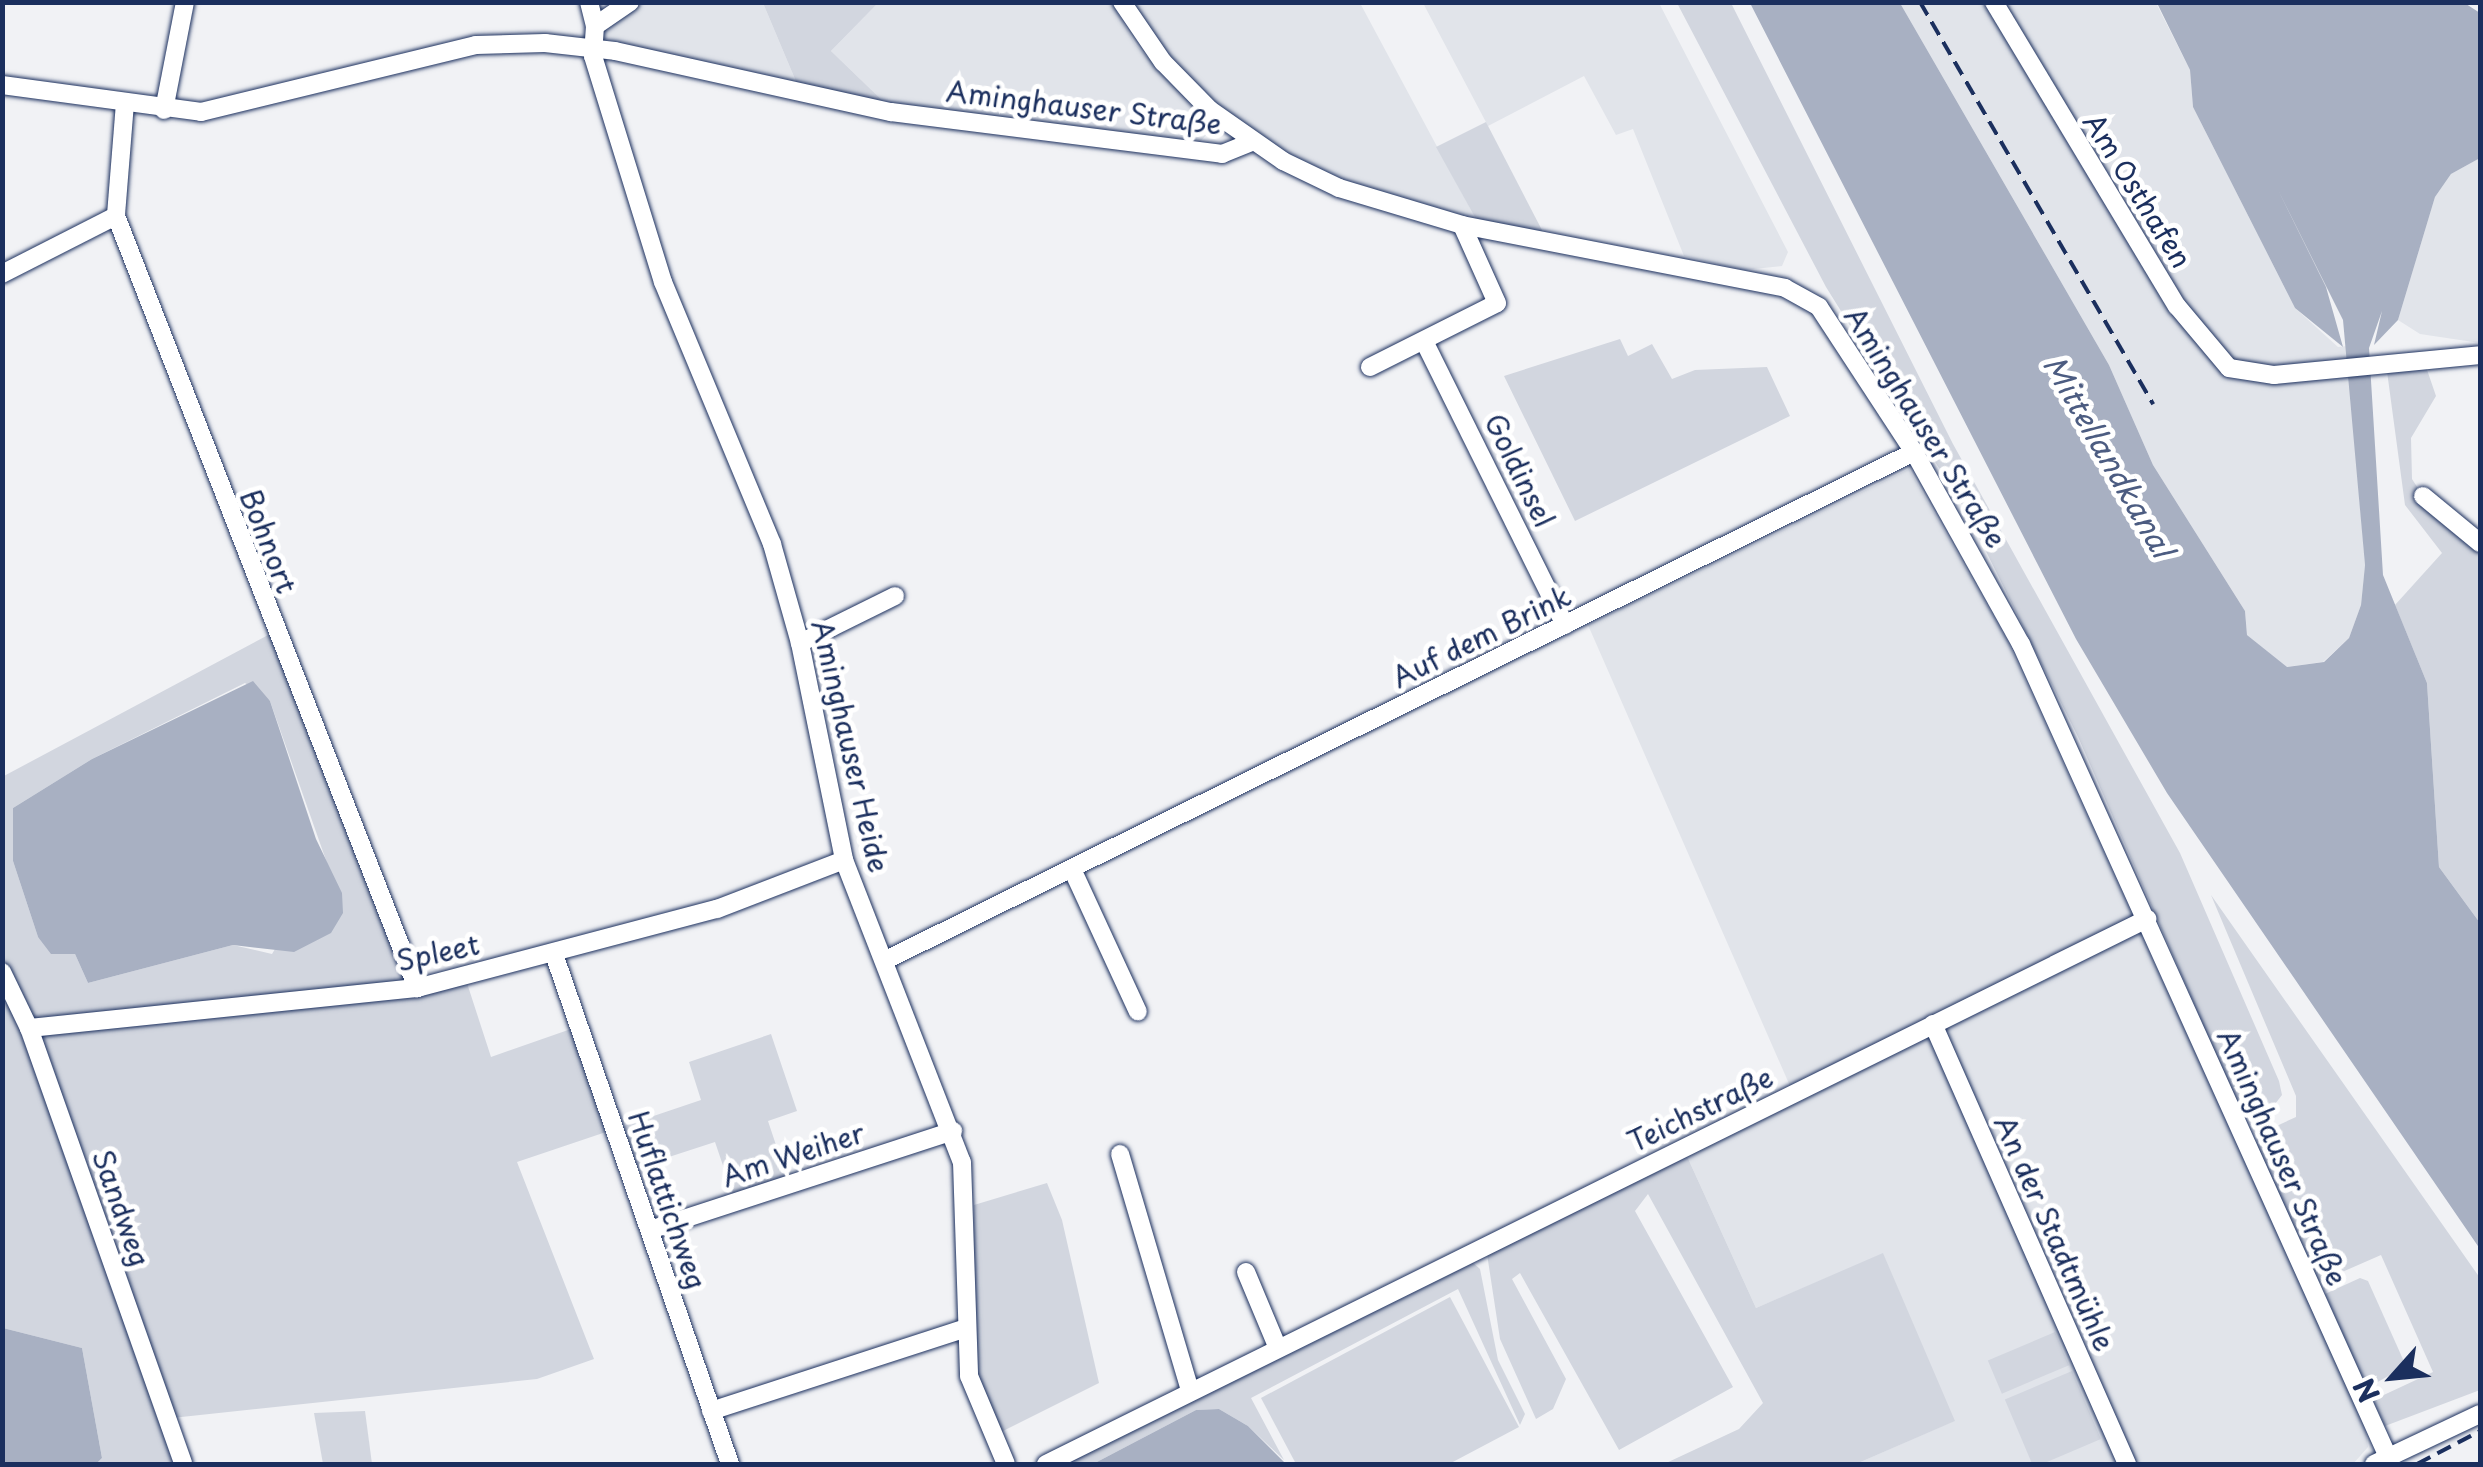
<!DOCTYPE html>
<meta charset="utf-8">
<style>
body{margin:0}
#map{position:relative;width:2483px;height:1467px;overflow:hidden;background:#f1f2f5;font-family:"Playpen Sans",sans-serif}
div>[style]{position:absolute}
.built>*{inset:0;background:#e1e4ea}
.green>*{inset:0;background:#d2d6df;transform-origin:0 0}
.water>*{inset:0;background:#a8b0c2}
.roads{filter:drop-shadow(0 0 2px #1b2f5e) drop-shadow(0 0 2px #1b2f5e)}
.minor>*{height:18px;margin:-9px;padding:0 9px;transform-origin:9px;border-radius:9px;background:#fff}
.rail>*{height:4px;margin-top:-2px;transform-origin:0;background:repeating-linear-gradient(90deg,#1b2f5e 0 15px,transparent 0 23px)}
span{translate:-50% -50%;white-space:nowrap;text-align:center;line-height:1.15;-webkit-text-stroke:10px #fff;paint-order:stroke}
.street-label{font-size:28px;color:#1b2f5e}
.water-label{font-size:30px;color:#4c5c81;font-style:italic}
.frame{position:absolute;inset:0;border:5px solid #1b2f5e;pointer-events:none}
.north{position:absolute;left:2343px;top:1327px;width:100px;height:100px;-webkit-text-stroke:8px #fff;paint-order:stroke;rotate:243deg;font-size:28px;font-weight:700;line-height:40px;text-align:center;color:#1b2f5e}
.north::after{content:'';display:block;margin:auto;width:35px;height:45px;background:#1b2f5e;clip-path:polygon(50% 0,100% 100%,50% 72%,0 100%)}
</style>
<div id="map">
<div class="built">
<i style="clip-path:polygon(644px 3px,763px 3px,800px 91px,605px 39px,602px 30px)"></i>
<i style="clip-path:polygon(878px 3px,1112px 3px,1135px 44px,1209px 122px,1208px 133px,1199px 143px,886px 104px,831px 51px)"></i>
<i style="clip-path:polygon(1130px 3px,1360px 3px,1485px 236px,1279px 161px,1221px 122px)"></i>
<i style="clip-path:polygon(1423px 3px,1659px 3px,1788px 252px,1782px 266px,1744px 270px,1684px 256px,1633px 129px,1616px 135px,1584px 76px,1488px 126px)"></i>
<i style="clip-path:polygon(1900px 3px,2156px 3px,2190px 70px,2193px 107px,2295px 308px,2338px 347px,2347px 346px,2365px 565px,2361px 605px,2349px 638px,2323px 662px,2286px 667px,2247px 635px,2245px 611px,2153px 465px,2109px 365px)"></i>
<i style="clip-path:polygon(2480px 158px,2480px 343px,2420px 334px,2398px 320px,2435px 197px,2451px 174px)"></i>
<i style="clip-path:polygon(1909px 469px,2007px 640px,2365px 1425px,2368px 1447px,2353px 1464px,1856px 1464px,1954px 1421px,1883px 1254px,1756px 1308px,1681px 1143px,1790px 1086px,1588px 625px)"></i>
</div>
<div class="green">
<i style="clip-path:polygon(763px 3px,878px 3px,831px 51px,886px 104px,800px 91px)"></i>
<i style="clip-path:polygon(1677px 3px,1731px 3px,1953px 444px,2180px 853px,2279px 1081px,2282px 1095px,2271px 1109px,2242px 1114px,2079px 739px,1967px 513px,1826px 287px)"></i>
<i style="clip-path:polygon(1486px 122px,1544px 234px,1477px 221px,1436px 147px)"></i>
<i style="clip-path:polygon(1620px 339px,1628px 356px,1652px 344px,1672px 379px,1695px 370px,1767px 367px,1790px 416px,1575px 521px,1504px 376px)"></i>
<i style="clip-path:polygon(2424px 361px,2436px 396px,2411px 438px,2412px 479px,2423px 496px,2480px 543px,2480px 923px,2439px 867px,2427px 683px,2395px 605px,2442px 553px,2405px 505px,2386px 364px)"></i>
<i style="clip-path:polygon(evenodd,270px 634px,407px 976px,399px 986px,33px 1022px,3px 957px,2px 777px,270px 634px,245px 683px,270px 701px,327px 863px,272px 954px,233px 945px,88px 983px,75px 954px,38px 937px,13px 861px,13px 808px,92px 759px,245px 683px)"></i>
<i style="clip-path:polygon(2211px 895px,2480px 1278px,2480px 1390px,2385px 1426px,2373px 1400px,2433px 1372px,2381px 1255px,2317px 1283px,2256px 1148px,2257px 1135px,2296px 1117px,2296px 1096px)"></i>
<i style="clip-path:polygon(466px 980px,491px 1057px,571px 1029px,606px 1132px,517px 1162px,594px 1359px,537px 1379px,172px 1418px,37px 1033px)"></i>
<i style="clip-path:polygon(2px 987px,35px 1068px,175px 1464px,96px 1464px,102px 1458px,82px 1348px,3px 1328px)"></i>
<i style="clip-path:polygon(771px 1034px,797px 1111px,768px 1121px,788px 1181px,734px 1198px,715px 1142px,632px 1169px,618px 1128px,701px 1100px,689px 1062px)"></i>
<i style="clip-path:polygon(1686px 1154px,1756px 1308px,1883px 1253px,1955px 1421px,1856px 1464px,1664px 1464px,1739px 1429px,1763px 1403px,1648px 1194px,1635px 1211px,1733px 1387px,1619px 1450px,1520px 1273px,1512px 1279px,1566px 1379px,1553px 1409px,1536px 1419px,1500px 1339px,1487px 1254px)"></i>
<i style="clip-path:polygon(1047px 1183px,1062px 1220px,1099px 1383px,997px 1434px,974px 1362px,974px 1205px)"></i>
<i style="clip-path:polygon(1471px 1261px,1480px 1269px,1498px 1360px,1525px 1414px,1520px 1425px,1458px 1289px,1251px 1398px,1284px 1460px,1248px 1426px,1219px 1409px,1196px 1410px,1093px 1464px,1056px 1464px)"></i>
<i style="clip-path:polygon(2360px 1278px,2368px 1281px,2406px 1366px,2367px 1388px,2325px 1294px)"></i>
<i style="clip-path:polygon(1450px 1297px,1519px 1427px,1449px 1464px,1296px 1464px,1261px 1398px)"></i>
<i style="left:2055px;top:1332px;width:36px;height:73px;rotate:67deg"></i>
<i style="left:2072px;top:1371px;width:74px;height:73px;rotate:67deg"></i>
<i style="clip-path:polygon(365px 1411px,372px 1464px,323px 1464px,314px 1413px)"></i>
</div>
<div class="water">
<i style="clip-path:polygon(2278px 2px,2463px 2px,2480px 13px,2480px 158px,2451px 174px,2435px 197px,2398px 320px,2374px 345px,2382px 311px,2369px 348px,2383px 575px,2427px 683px,2439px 867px,2480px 923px,2480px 1249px,2167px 793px,2076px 639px,1750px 3px,1900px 3px,2109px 365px,2153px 465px,2245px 611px,2247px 635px,2287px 667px,2324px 662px,2349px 638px,2361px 605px,2365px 565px,2343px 320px,2278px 190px,2326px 287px,2343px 347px,2295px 308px,2193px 107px,2190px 70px,2157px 3px)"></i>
<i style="clip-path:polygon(253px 681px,270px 701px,316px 839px,342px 893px,343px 913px,331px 933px,294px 952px,233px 945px,88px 983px,75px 954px,51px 954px,38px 937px,13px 861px,13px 808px,92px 759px)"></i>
<i style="clip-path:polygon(3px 1328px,82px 1348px,102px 1458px,96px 1464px,3px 1464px)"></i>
<i style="clip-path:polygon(1219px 1409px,1248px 1426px,1286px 1464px,1093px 1464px,1196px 1410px)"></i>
</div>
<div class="roads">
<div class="minor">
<i style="left:589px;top:2px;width:25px;rotate:76deg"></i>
<i style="left:630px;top:2px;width:42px;rotate:145.6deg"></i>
<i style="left:595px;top:26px;width:30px;rotate:94deg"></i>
<i style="left:593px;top:56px;width:237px;rotate:72.8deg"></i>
<i style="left:663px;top:282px;width:284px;rotate:67.4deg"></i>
<i style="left:772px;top:544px;width:103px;rotate:74.2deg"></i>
<i style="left:800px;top:643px;width:221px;rotate:78.5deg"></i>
<i style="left:844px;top:860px;width:324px;rotate:68.7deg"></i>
<i style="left:962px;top:1162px;width:214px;rotate:88.1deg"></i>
<i style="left:969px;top:1376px;width:95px;rotate:67.2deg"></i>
<i style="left:1122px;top:2px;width:73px;rotate:55.7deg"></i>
<i style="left:1163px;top:62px;width:67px;rotate:45.6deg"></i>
<i style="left:1210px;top:110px;width:89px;rotate:34.9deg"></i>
<i style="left:1283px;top:161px;width:62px;rotate:25.7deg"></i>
<i style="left:1339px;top:188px;width:128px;rotate:16.7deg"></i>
<i style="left:1462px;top:225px;width:329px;rotate:11deg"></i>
<i style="left:1785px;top:288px;width:39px;rotate:29deg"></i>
<i style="left:1819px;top:307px;width:173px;rotate:56.8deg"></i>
<i style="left:1914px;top:452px;width:220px;rotate:60.9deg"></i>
<i style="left:2021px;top:644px;width:892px;rotate:65.7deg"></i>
<i style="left:1994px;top:2px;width:355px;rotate:59deg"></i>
<i style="left:2177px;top:306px;width:81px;rotate:50deg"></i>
<i style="left:2229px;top:368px;width:46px;rotate:8.8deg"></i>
<i style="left:2274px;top:375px;width:207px;rotate:-5.5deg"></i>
<i style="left:2px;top:85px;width:201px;rotate:7.7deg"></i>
<i style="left:201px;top:112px;width:283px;rotate:-13.7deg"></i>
<i style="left:476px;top:45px;width:69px;rotate:-1.7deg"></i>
<i style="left:545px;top:43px;width:70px;rotate:6.5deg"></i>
<i style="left:615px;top:51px;width:283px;rotate:12.5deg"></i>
<i style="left:891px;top:112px;width:334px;rotate:7.2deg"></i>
<i style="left:1222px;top:154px;width:32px;rotate:-22deg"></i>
<i style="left:125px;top:103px;width:113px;rotate:94.6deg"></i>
<i style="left:116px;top:216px;width:829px;rotate:68.7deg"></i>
<i style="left:164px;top:110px;width:110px;rotate:-79deg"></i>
<i style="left:2px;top:274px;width:128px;rotate:-27deg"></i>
<i style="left:1424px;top:341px;width:317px;rotate:63.6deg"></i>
<i style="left:1370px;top:367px;width:142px;rotate:-26.7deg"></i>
<i style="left:1497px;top:303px;width:85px;rotate:-114.2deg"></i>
<i style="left:2423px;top:496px;width:74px;rotate:39.5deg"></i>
<i style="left:800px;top:643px;width:106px;rotate:-26.3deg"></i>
<i style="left:1072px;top:869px;width:157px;rotate:65.2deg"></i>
<i style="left:554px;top:954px;width:540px;rotate:70.96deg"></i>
<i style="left:886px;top:960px;width:1147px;rotate:-26.3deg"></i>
<i style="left:2px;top:972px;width:62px;rotate:64.3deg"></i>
<i style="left:29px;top:1028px;width:462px;rotate:70.5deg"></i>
<i style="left:1933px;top:1024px;width:481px;rotate:66.2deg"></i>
<i style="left:29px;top:1028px;width:390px;rotate:-5.9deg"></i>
<i style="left:417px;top:988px;width:310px;rotate:-14.8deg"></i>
<i style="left:717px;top:909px;width:136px;rotate:-21.1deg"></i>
<i style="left:1120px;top:1154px;width:247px;rotate:73.5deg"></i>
<i style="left:650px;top:1230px;width:319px;rotate:-18.1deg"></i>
<i style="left:1246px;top:1272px;width:80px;rotate:67.3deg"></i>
<i style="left:711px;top:1411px;width:268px;rotate:-18deg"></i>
<i style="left:1046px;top:1464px;width:1229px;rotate:-26.34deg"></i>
<i style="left:2374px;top:1464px;width:117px;rotate:-25.3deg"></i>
</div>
</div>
<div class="rail">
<i style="left:1920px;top:2px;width:465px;rotate:59.9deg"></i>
<i style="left:2417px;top:1464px;width:71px;rotate:-27.6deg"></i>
</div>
<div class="street-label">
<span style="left:1084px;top:107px;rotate:7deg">Aminghauser Straße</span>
<span style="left:2138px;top:190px;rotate:58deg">Am Osthafen</span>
<span style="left:1926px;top:427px;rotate:58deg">Aminghauser Straße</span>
<span style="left:1520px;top:470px;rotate:64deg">Goldinsel</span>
<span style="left:269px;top:541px;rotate:69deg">Bohnort</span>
<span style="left:1481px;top:636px;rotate:-26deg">Auf dem Brink</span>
<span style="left:851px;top:746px;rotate:77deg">Aminghauser Heide</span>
<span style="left:438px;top:952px;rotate:-12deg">Spleet</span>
<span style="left:1700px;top:1109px;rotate:-26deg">Teichstraße</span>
<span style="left:793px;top:1154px;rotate:-18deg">Am Weiher</span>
<span style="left:2283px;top:1157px;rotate:66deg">Aminghauser Straße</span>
<span style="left:668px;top:1200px;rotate:71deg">Huflattichweg</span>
<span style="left:122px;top:1208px;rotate:71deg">Sandweg</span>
<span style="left:2055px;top:1233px;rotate:66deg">An der Stadtmühle</span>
</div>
<div class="water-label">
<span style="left:2109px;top:456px;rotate:60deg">Mittellandkanal</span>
</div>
<div class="frame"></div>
<div class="north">N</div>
</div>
